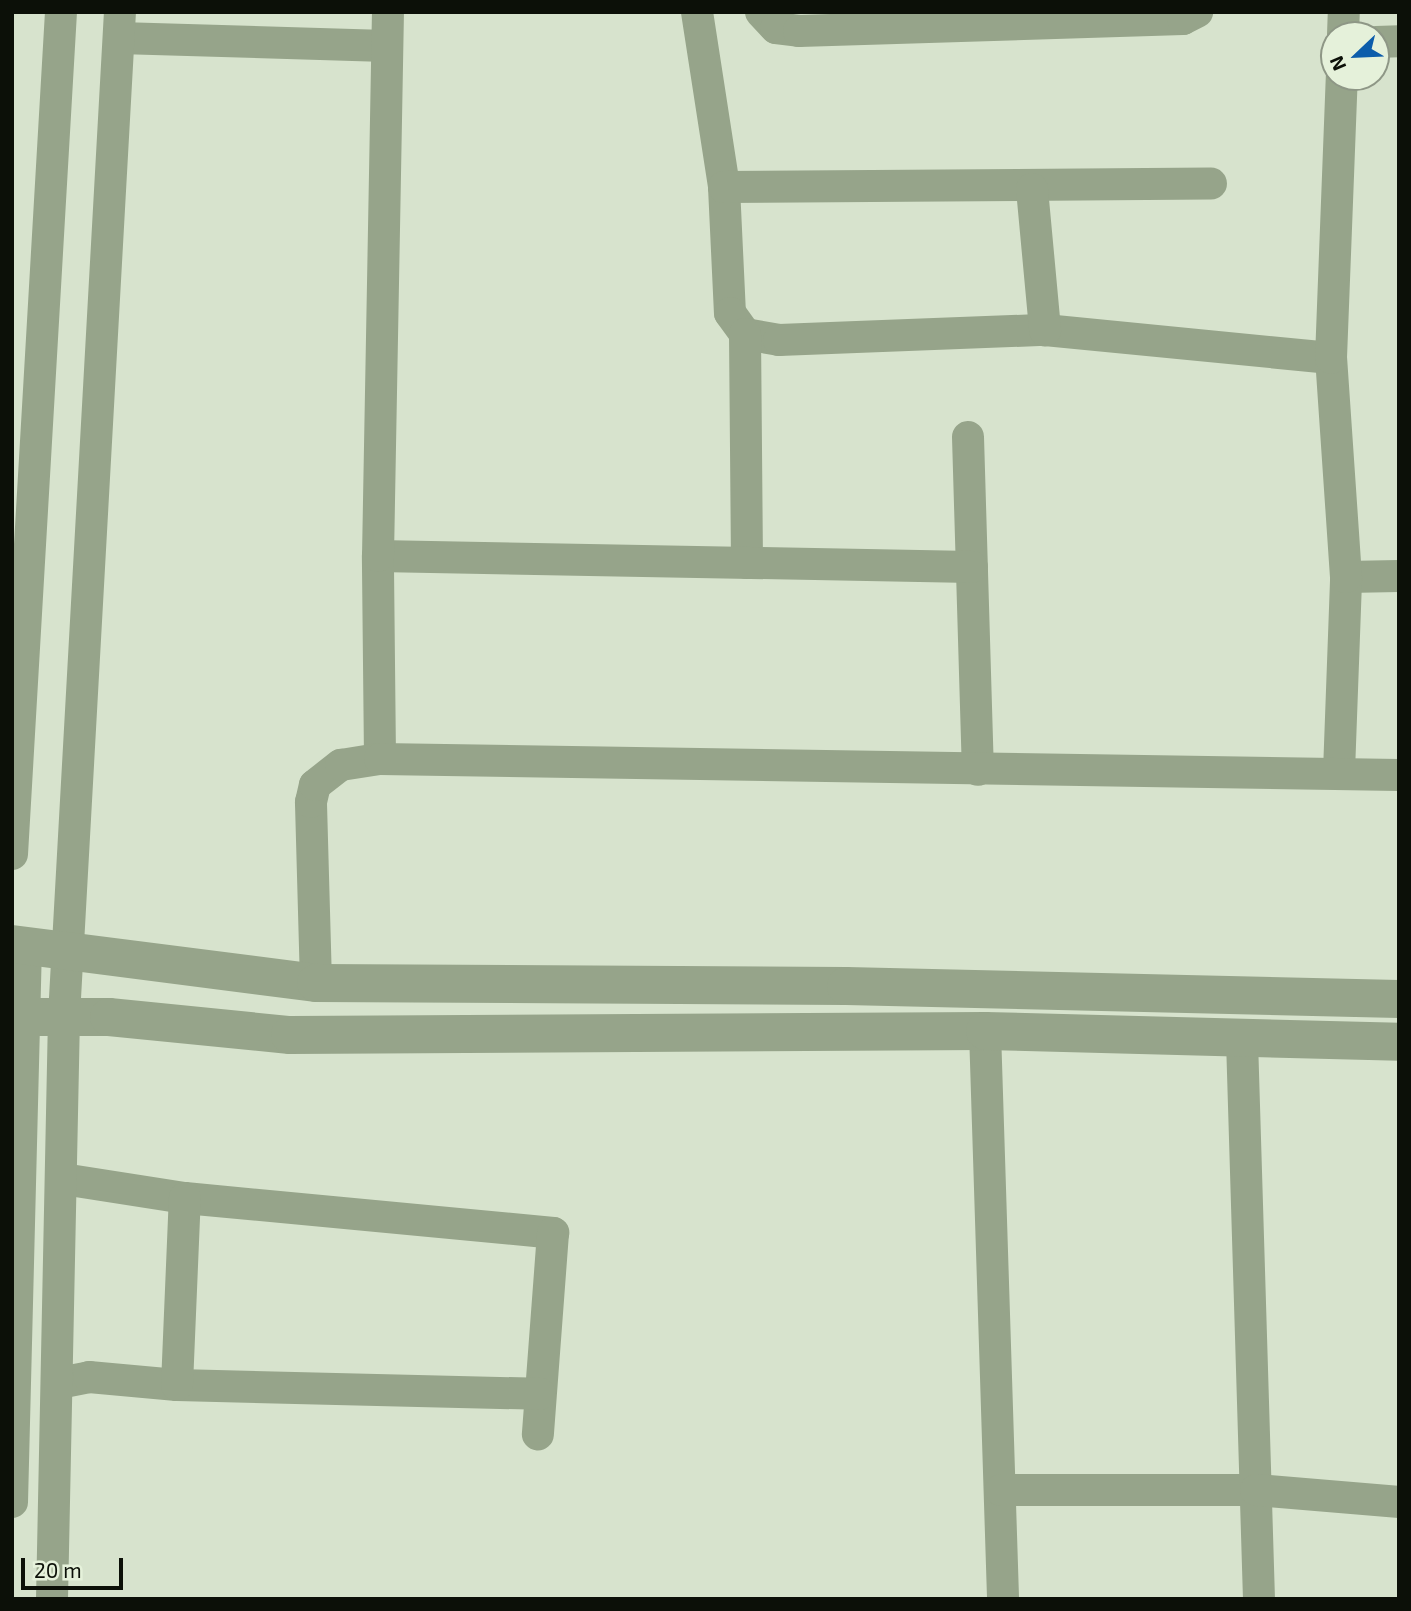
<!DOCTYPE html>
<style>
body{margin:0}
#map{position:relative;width:1411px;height:1611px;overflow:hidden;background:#d7e3cd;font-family:"Exo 2",sans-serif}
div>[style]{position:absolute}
.minor>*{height:32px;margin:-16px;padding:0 16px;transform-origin:16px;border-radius:16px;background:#96a48a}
.tertiary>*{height:38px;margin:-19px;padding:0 19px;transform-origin:19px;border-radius:19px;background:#96a48a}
span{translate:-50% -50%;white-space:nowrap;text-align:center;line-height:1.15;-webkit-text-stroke:5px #e5f1da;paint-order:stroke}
.frame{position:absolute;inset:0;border:14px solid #0c1008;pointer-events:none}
.north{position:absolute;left:1320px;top:21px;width:70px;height:70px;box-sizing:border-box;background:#e5f1da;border:2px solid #8e9786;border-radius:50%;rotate:247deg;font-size:19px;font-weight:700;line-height:28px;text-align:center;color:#0c1008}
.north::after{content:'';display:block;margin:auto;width:24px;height:32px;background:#0c5dab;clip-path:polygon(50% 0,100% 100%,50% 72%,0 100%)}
.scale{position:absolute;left:21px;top:1558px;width:102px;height:32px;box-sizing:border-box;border:4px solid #0c1008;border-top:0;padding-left:9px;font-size:21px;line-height:24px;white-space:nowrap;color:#0c1008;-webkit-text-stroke:5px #e5f1da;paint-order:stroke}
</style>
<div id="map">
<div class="minor">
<i style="left:697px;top:12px;width:177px;rotate:81.2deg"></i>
<i style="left:724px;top:187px;width:126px;rotate:87.3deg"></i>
<i style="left:730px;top:313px;width:26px;rotate:54deg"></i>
<i style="left:745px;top:334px;width:35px;rotate:10deg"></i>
<i style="left:779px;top:340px;width:266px;rotate:-2.2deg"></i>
<i style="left:1045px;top:330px;width:287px;rotate:5.6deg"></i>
<i style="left:761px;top:12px;width:22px;rotate:47deg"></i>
<i style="left:776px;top:28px;width:23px;rotate:7deg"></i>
<i style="left:799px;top:31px;width:384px;rotate:-1.8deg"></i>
<i style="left:1183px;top:19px;width:16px;rotate:-27deg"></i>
<i style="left:1343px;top:35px;width:23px;rotate:-88deg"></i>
<i style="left:119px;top:38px;width:267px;rotate:1.7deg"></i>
<i style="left:1376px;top:42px;width:23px;rotate:-2deg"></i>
<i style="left:724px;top:187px;width:487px;rotate:-0.4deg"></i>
<i style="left:1032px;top:189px;width:142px;rotate:84.7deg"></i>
<i style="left:745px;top:334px;width:229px;rotate:89.5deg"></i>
<i style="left:968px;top:437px;width:333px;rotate:88.3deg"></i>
<i style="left:378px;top:556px;width:594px;rotate:1.06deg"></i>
<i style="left:1346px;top:577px;width:53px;rotate:-1.1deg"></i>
<i style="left:380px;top:759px;width:203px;rotate:-90.6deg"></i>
<i style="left:378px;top:556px;width:544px;rotate:-88.95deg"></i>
<i style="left:1339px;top:772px;width:195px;rotate:-87.9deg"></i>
<i style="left:1346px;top:577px;width:220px;rotate:-93.9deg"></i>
<i style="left:1331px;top:358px;width:281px;rotate:-87.8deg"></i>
<i style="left:12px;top:854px;width:843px;rotate:-86.67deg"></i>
<i style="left:316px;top:983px;width:181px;rotate:-91.6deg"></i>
<i style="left:311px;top:802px;width:17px;rotate:-77deg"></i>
<i style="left:315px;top:785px;width:33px;rotate:-38deg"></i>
<i style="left:341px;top:765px;width:39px;rotate:-9deg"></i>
<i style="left:380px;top:759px;width:1019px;rotate:0.9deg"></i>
<i style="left:985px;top:1031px;width:568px;rotate:88.18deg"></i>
<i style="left:1242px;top:1040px;width:559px;rotate:88.26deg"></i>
<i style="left:63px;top:1179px;width:123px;rotate:8.9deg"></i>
<i style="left:185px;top:1198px;width:370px;rotate:5.4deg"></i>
<i style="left:553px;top:1233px;width:202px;rotate:94.3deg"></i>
<i style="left:59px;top:1383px;width:31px;rotate:-11deg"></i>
<i style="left:89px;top:1377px;width:88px;rotate:5.2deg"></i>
<i style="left:177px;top:1385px;width:363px;rotate:1.4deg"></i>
<i style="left:177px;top:1385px;width:187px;rotate:-87.6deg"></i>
<i style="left:1001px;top:1490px;width:255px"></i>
<i style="left:1256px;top:1490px;width:144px;rotate:4.8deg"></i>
<i style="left:12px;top:1502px;width:557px;rotate:-88.56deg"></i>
<i style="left:52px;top:1599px;width:583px;rotate:-88.82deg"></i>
<i style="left:64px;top:1016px;width:1006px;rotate:-86.81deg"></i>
</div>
<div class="tertiary">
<i style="left:12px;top:944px;width:306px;rotate:7.3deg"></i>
<i style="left:316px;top:983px;width:530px;rotate:0.32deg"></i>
<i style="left:846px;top:986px;width:553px;rotate:1.35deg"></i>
<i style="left:12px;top:1017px;width:97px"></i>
<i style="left:109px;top:1017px;width:182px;rotate:5.7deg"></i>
<i style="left:290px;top:1035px;width:695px;rotate:-0.33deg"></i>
<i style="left:985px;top:1031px;width:414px;rotate:1.5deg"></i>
</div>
<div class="frame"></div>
<div class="north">N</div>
<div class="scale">20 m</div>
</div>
